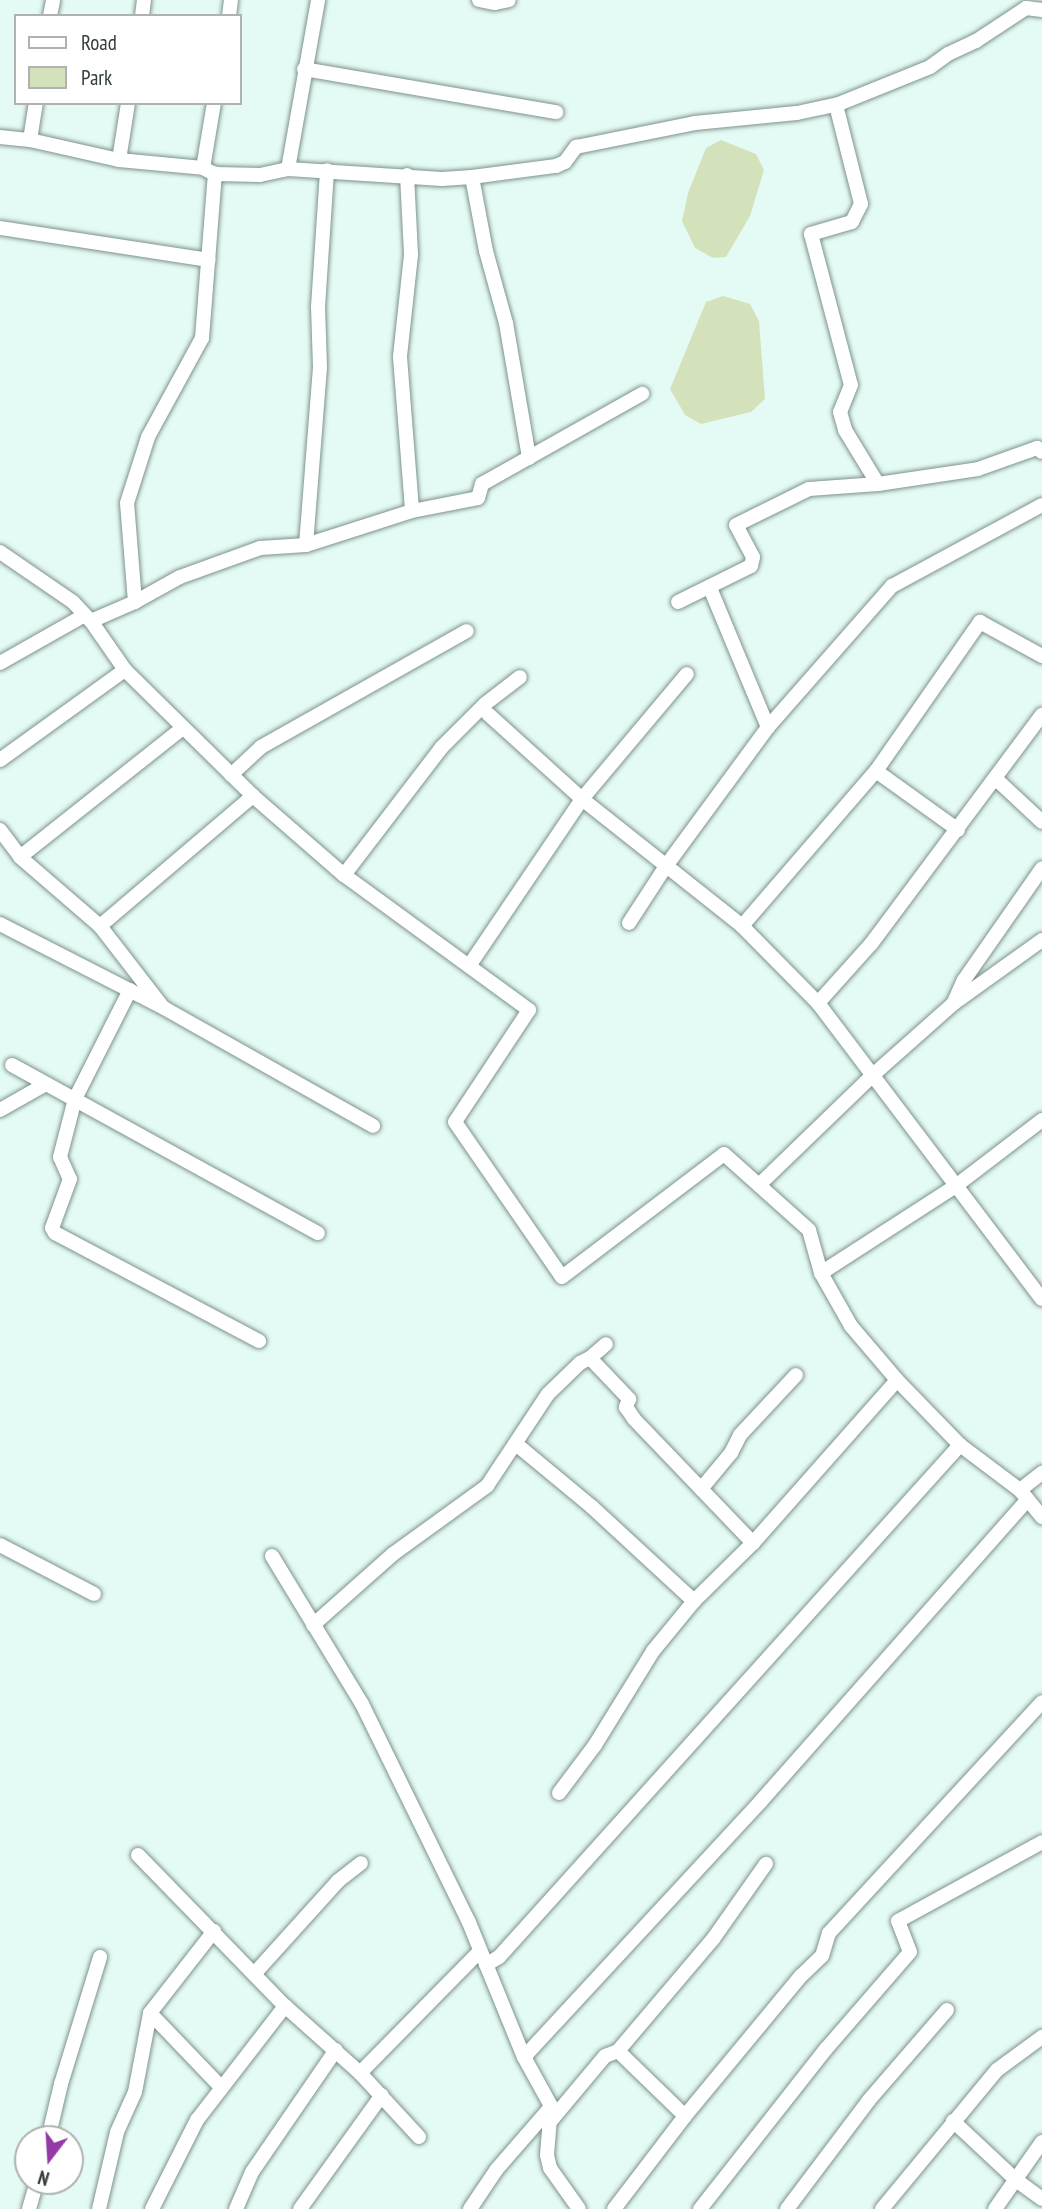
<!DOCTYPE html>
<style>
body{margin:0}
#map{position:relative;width:1042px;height:2209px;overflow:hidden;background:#e4faf5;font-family:"PT Sans Narrow",sans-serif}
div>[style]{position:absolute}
.green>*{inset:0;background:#d4e2bb}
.roads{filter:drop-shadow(0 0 2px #7e928d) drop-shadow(0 0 2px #7e928d)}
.street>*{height:14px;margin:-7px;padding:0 7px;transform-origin:7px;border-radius:7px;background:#fff}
span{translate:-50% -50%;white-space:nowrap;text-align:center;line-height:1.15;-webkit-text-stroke:5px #fff;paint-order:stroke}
.legend{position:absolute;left:14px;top:14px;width:228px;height:91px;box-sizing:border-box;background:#fff;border:2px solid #aeb2b1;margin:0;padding:9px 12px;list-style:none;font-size:21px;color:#353e3c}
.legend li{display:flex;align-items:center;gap:14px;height:35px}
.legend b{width:35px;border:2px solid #aeb2b1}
.north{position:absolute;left:14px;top:2125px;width:70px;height:70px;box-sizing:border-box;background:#fff;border:2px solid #aeb2b1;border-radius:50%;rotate:197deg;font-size:19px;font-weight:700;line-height:28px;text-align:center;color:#353e3c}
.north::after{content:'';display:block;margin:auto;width:24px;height:32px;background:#933aa6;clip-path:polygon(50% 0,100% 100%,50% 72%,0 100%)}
</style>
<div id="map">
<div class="green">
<i style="clip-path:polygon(721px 140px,756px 154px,764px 170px,750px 216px,726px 257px,713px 258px,695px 248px,682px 221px,688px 193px,706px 148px)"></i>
<i style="clip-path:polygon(723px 296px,750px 304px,759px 321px,765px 399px,751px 412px,701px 424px,685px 415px,670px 389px,706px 302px)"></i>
</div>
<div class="roads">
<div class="street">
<i style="left:479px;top:0;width:16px;rotate:11deg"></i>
<i style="left:495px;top:3px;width:14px;rotate:-12deg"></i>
<i style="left:50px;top:16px;width:16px;rotate:-79deg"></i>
<i style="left:142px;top:16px;width:16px;rotate:-83deg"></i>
<i style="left:229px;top:16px;width:16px;rotate:-83deg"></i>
<i style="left:304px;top:69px;width:256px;rotate:9.7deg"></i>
<i style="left:836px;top:105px;width:102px;rotate:75.8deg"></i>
<i style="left:861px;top:204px;width:20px;rotate:117deg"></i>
<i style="left:852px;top:222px;width:43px;rotate:163.7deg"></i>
<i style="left:811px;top:234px;width:156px;rotate:75.2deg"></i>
<i style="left:851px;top:385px;width:29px;rotate:112deg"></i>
<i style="left:840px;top:412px;width:19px;rotate:74deg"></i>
<i style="left:845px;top:430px;width:63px;rotate:58.6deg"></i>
<i style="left:0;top:137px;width:30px;rotate:6deg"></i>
<i style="left:30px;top:140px;width:91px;rotate:12.7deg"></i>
<i style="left:119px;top:160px;width:84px;rotate:5.4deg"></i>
<i style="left:203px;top:168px;width:13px;rotate:27deg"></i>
<i style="left:215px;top:174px;width:45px;rotate:1.3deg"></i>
<i style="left:260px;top:175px;width:29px;rotate:-12deg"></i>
<i style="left:288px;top:169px;width:154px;rotate:3.7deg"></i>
<i style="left:442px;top:179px;width:30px;rotate:-4deg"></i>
<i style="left:472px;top:177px;width:85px;rotate:-7.5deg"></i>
<i style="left:556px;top:166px;width:10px;rotate:-24deg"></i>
<i style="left:565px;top:162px;width:19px;rotate:-54deg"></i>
<i style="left:576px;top:147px;width:121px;rotate:-11.4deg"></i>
<i style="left:695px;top:123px;width:102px;rotate:-5.6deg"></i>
<i style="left:797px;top:113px;width:40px;rotate:-12deg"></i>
<i style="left:836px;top:105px;width:101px;rotate:-22deg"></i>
<i style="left:930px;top:67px;width:22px;rotate:-36deg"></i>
<i style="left:948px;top:54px;width:31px;rotate:-25deg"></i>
<i style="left:976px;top:41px;width:60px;rotate:-33.4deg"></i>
<i style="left:1026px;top:8px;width:16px;rotate:7deg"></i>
<i style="left:30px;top:140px;width:37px;rotate:-81deg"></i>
<i style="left:119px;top:160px;width:58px;rotate:-81deg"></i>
<i style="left:203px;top:168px;width:66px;rotate:-80.4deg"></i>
<i style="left:288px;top:169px;width:172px;rotate:-79.9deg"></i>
<i style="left:407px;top:175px;width:80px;rotate:87.1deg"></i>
<i style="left:411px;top:255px;width:103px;rotate:96.2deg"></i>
<i style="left:400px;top:357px;width:154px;rotate:85.5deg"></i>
<i style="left:472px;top:177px;width:75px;rotate:79.3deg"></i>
<i style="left:486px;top:251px;width:75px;rotate:74.5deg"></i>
<i style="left:506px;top:323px;width:137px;rotate:80.3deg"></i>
<i style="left:0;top:228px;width:211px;rotate:8.7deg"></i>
<i style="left:306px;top:545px;width:179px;rotate:-85.5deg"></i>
<i style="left:320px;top:367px;width:60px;rotate:-91.9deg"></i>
<i style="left:318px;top:307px;width:137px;rotate:-86.2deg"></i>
<i style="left:0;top:552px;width:88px;rotate:34.4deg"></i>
<i style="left:73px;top:602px;width:26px;rotate:47deg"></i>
<i style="left:91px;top:621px;width:60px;rotate:55.2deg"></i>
<i style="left:125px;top:670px;width:180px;rotate:44.5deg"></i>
<i style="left:253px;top:796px;width:121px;rotate:41deg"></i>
<i style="left:344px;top:875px;width:229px;rotate:36.1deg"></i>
<i style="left:529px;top:1010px;width:134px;rotate:123.5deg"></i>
<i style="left:455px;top:1122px;width:188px;rotate:55.4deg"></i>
<i style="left:562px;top:1277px;width:203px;rotate:-37.2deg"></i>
<i style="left:724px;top:1154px;width:114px;rotate:41.8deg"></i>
<i style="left:809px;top:1230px;width:45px;rotate:74.4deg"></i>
<i style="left:821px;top:1273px;width:61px;rotate:60.5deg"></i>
<i style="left:851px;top:1326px;width:71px;rotate:49.6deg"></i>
<i style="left:897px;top:1380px;width:91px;rotate:45.9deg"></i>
<i style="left:960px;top:1445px;width:75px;rotate:36.9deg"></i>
<i style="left:1020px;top:1490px;width:35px;rotate:51deg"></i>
<i style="left:710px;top:588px;width:151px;rotate:67.4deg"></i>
<i style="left:135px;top:602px;width:99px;rotate:-94.6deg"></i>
<i style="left:127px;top:503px;width:69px;rotate:-72.3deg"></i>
<i style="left:148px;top:437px;width:113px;rotate:-61.4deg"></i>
<i style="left:202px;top:338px;width:165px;rotate:-85.5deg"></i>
<i style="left:678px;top:602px;width:81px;rotate:-26.3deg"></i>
<i style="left:751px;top:566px;width:9px;rotate:-77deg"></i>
<i style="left:753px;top:557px;width:36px;rotate:-118deg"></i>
<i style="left:736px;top:525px;width:81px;rotate:-26.3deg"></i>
<i style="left:809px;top:489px;width:69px;rotate:-4.1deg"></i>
<i style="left:878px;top:484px;width:101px;rotate:-8.5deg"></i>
<i style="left:978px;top:469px;width:63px;rotate:-19.6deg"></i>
<i style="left:1037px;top:448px;width:6px;rotate:39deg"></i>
<i style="left:91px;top:621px;width:48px;rotate:-23.4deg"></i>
<i style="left:135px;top:602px;width:51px;rotate:-29.1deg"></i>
<i style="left:180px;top:577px;width:85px;rotate:-19.9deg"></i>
<i style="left:260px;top:548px;width:46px;rotate:-3.7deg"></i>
<i style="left:306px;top:545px;width:111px;rotate:-17.8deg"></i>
<i style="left:412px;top:511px;width:67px;rotate:-11.1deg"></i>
<i style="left:478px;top:498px;width:15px;rotate:-74deg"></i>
<i style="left:482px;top:484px;width:184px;rotate:-29.4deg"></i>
<i style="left:0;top:663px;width:95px;rotate:-29.5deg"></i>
<i style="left:488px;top:714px;width:127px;rotate:42.1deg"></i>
<i style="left:582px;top:799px;width:204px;rotate:38.4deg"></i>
<i style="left:742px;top:926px;width:108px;rotate:45.4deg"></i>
<i style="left:818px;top:1003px;width:371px;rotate:52.9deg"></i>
<i style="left:0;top:760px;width:154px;rotate:-35.8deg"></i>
<i style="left:876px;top:771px;width:101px;rotate:35.7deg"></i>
<i style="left:231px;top:775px;width:41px;rotate:-43deg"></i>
<i style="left:261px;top:747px;width:236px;rotate:-29.4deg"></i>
<i style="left:995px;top:778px;width:64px;rotate:43.1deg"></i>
<i style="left:0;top:830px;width:34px;rotate:53deg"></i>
<i style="left:20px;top:857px;width:208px;rotate:-38.4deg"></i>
<i style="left:20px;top:857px;width:106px;rotate:40.8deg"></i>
<i style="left:100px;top:926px;width:100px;rotate:52.3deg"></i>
<i style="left:344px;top:875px;width:160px;rotate:-52.6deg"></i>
<i style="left:441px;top:748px;width:62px;rotate:-45deg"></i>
<i style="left:485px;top:704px;width:44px;rotate:-37.6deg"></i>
<i style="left:629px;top:923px;width:68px;rotate:-57deg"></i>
<i style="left:666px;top:866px;width:172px;rotate:-53.7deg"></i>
<i style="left:768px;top:727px;width:188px;rotate:-48.7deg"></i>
<i style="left:892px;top:586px;width:170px;rotate:-28.4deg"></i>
<i style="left:0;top:924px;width:184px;rotate:27.1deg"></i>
<i style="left:164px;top:1008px;width:240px;rotate:29.4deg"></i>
<i style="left:100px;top:926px;width:201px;rotate:-40.4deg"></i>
<i style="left:742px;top:926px;width:205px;rotate:-49.2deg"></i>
<i style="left:876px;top:771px;width:182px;rotate:-55.1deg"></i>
<i style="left:980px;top:622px;width:71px;rotate:28.7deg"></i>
<i style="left:469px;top:966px;width:202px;rotate:-55.9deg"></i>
<i style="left:582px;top:799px;width:163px;rotate:-50deg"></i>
<i style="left:130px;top:990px;width:122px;rotate:116.8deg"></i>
<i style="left:75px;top:1099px;width:60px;rotate:104.5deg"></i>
<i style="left:60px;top:1157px;width:24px;rotate:66deg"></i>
<i style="left:70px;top:1179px;width:52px;rotate:110.2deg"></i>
<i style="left:52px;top:1228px;width:6px;rotate:59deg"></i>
<i style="left:55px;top:1233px;width:231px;rotate:27.9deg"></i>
<i style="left:954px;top:1002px;width:24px;rotate:-66deg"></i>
<i style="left:964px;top:980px;width:136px;rotate:-55.1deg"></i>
<i style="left:818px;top:1003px;width:79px;rotate:-48.1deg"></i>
<i style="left:871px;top:944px;width:286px;rotate:-53.3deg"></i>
<i style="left:12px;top:1065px;width:349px;rotate:28.8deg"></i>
<i style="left:0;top:1110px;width:53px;rotate:-29.5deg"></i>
<i style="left:759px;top:1185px;width:160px;rotate:-44deg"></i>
<i style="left:874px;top:1074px;width:107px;rotate:-41.6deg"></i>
<i style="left:954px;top:1003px;width:108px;rotate:-35.6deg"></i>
<i style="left:821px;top:1273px;width:162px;rotate:-32.9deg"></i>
<i style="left:957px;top:1185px;width:107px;rotate:-37.4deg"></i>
<i style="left:590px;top:1358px;width:57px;rotate:46.4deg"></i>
<i style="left:629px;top:1399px;width:9px;rotate:111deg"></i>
<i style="left:626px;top:1407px;width:14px;rotate:56deg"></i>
<i style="left:634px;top:1419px;width:172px;rotate:46.2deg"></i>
<i style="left:516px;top:1444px;width:99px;rotate:39.7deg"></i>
<i style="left:592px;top:1507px;width:139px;rotate:42.7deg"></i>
<i style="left:701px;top:1489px;width:47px;rotate:-50.2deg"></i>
<i style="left:731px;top:1453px;width:20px;rotate:-63deg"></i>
<i style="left:740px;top:1435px;width:82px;rotate:-47deg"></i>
<i style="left:1020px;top:1490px;width:28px;rotate:-38deg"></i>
<i style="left:0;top:1545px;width:106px;rotate:27.5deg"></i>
<i style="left:272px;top:1556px;width:173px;rotate:58.7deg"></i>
<i style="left:362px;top:1704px;width:241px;rotate:63.9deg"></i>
<i style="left:468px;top:1920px;width:148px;rotate:67.8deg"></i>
<i style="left:524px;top:2057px;width:56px;rotate:61.1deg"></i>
<i style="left:551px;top:2106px;width:49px;rotate:94.7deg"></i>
<i style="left:547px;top:2155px;width:13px;rotate:77deg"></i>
<i style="left:550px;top:2168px;width:50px;rotate:54.7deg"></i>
<i style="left:313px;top:1625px;width:107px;rotate:-41.6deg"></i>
<i style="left:393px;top:1554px;width:116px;rotate:-35.9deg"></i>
<i style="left:487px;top:1486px;width:110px;rotate:-56.5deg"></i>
<i style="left:548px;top:1394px;width:45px;rotate:-44.1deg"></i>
<i style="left:580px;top:1363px;width:11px;rotate:-27deg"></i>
<i style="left:590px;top:1358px;width:21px;rotate:-41deg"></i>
<i style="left:559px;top:1793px;width:60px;rotate:-53.1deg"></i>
<i style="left:595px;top:1745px;width:110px;rotate:-58.3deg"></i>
<i style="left:653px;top:1651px;width:65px;rotate:-50.6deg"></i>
<i style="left:694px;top:1601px;width:83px;rotate:-44.5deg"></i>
<i style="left:753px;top:1543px;width:217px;rotate:-48.5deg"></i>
<i style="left:138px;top:1855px;width:211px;rotate:45.8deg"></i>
<i style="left:285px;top:2006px;width:101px;rotate:41.8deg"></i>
<i style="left:360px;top:2073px;width:87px;rotate:47.3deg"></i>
<i style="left:214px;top:1931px;width:104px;rotate:128deg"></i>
<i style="left:150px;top:2013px;width:103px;rotate:46.2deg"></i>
<i style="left:486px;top:1965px;width:15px;rotate:-32deg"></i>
<i style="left:499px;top:1957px;width:689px;rotate:-48deg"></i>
<i style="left:255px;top:1973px;width:124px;rotate:-47.9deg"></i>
<i style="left:338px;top:1881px;width:29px;rotate:-38deg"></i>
<i style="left:618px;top:2051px;width:147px;rotate:-49.7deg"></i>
<i style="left:713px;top:1939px;width:92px;rotate:-54.8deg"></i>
<i style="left:524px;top:2057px;width:349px;rotate:-47.2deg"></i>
<i style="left:761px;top:1801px;width:402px;rotate:-48.5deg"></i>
<i style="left:360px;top:2073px;width:171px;rotate:-45.5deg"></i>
<i style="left:953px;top:2121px;width:86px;rotate:43.1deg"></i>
<i style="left:1016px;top:2180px;width:32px;rotate:36deg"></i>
<i style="left:549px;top:2123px;width:87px;rotate:-50.1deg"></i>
<i style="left:605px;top:2056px;width:14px;rotate:-21deg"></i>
<i style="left:618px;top:2051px;width:93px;rotate:44.1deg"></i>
<i style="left:48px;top:2139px;width:57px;rotate:-76.7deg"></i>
<i style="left:61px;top:2084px;width:133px;rotate:-72.9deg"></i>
<i style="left:29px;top:2209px;width:29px;rotate:-74deg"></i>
<i style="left:99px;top:2209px;width:79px;rotate:-76.8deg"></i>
<i style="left:117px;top:2132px;width:44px;rotate:-65.8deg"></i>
<i style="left:135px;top:2092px;width:80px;rotate:-79.2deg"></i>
<i style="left:152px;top:2209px;width:100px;rotate:-63.2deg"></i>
<i style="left:197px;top:2120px;width:144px;rotate:-52.3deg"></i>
<i style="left:236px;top:2209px;width:40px;rotate:-66.6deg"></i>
<i style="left:252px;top:2172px;width:148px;rotate:-55.5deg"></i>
<i style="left:300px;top:2209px;width:140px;rotate:-54.3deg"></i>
<i style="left:470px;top:2209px;width:48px;rotate:-56deg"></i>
<i style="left:497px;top:2169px;width:81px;rotate:-49deg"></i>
<i style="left:614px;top:2209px;width:117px;rotate:-52.6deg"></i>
<i style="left:685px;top:2116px;width:182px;rotate:-50.4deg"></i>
<i style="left:801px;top:1976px;width:29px;rotate:-44deg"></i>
<i style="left:822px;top:1956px;width:24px;rotate:-73deg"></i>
<i style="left:829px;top:1933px;width:314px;rotate:-47.3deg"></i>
<i style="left:700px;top:2209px;width:204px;rotate:-51.8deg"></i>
<i style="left:826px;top:2049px;width:128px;rotate:-49.1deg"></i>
<i style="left:910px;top:1952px;width:33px;rotate:-111deg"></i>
<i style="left:898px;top:1921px;width:164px;rotate:-28.7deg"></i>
<i style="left:787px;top:2209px;width:136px;rotate:-53deg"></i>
<i style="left:869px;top:2100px;width:119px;rotate:-49.1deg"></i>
<i style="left:882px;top:2209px;width:180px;rotate:-50.4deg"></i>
<i style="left:997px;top:2070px;width:56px;rotate:-36.3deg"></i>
<i style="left:995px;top:2209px;width:82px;rotate:-55deg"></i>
</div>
</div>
<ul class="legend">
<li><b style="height:9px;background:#fff"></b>Road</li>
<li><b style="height:19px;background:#d4e2bb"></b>Park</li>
</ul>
<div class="north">N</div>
</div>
